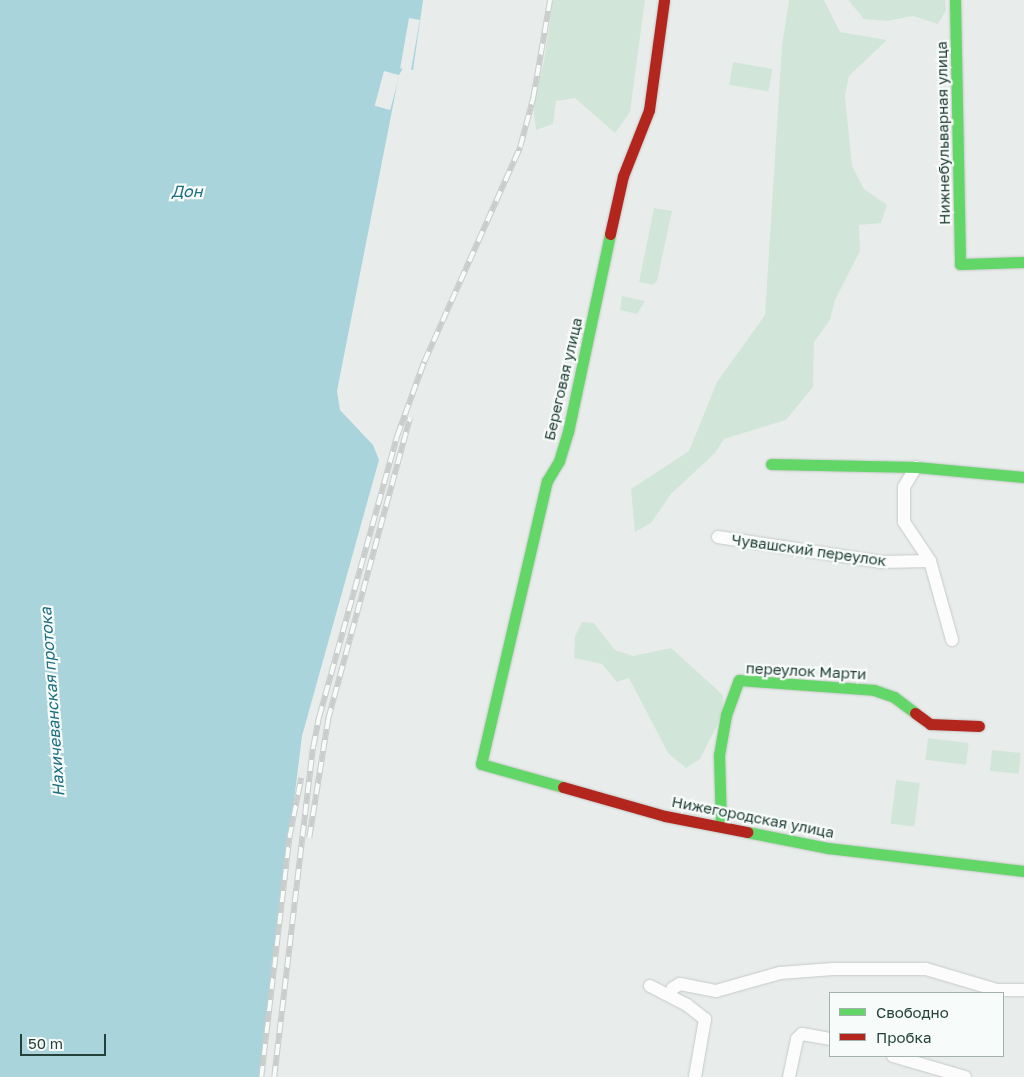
<!DOCTYPE html>
<meta charset="utf-8">
<style>
body{margin:0}
#map{position:relative;width:1024px;height:1077px;overflow:hidden;background:#e8edeb;font-family:"Golos Text",sans-serif}
div>[style]{position:absolute}
.green>*{inset:0;background:#d1e6d8;transform-origin:0 0}
.water>*{inset:0;background:#a9d4db}
.pier>*{inset:0;background:#e8edeb;transform-origin:0 0}
.roads{filter:drop-shadow(0 0 1px #c5cac8) drop-shadow(0 0 1px #c5cac8)}
.street>*{height:12px;margin:-6px;padding:0 6px;transform-origin:6px;border-radius:6px;background:#fcfcfc}
.fast>*{height:11px;margin:-5.5px;padding:0 5.5px;transform-origin:5.5px;border-radius:5.5px;background:#63d668}
.jam>*{height:11px;margin:-5.5px;padding:0 5.5px;transform-origin:5.5px;border-radius:5.5px;background:#b3261e}
.rail>*{height:5.5px;margin-top:-2.75px;transform-origin:0;background:repeating-linear-gradient(90deg,#f7fbf9 0 11px,#c9cdcc 0 22px);box-sizing:border-box;border-block:1px solid #c9cdcc}
span{translate:-50% -50%;white-space:nowrap;text-align:center;line-height:1.15;-webkit-text-stroke:4.5px #f7fbf9;paint-order:stroke}
.street-label{font-size:15px;color:#24423a}
.water-label{font-size:16px;color:#1c6f80;font-style:italic}
.legend{position:absolute;left:829px;top:992px;width:175px;height:65px;box-sizing:border-box;background:#f7fbf9;border:1px solid #a3b1ad;margin:0;padding:6px 9px;list-style:none;font-size:15px;color:#24423a}
.legend li{display:flex;align-items:center;gap:10px;height:25px}
.legend b{width:25px;border:1px solid #a3b1ad}
.scale{position:absolute;left:20px;top:1034px;width:86px;height:22px;box-sizing:border-box;border:2px solid #24423a;border-top:0;padding-left:6px;font-size:15px;line-height:18px;white-space:nowrap;color:#24423a;-webkit-text-stroke:4px #f7fbf9;paint-order:stroke}
</style>
<div id="map">
<div class="green">
<i style="clip-path:polygon(553px 0,645px 0,630px 112px,615px 133px,575px 98px,556px 101px,553px 124px,536px 130px,533px 105px,544px 61px)"></i>
<i style="clip-path:polygon(789px 0,824px 0,840px 32px,887px 40px,849px 76px,845px 96px,852px 166px,864px 189px,887px 205px,881px 223px,859px 225px,860px 251px,835px 300px,830px 320px,814px 342px,813px 387px,786px 420px,724px 439px,715px 453px,671px 494px,651px 523px,635px 532px,631px 489px,689px 451px,717px 382px,765px 315px,782px 46px)"></i>
<i style="clip-path:polygon(848px 0,945px 0,946px 10px,938px 24px,913px 16px,887px 21px,864px 19px)"></i>
<i style="left:733px;top:62px;width:40px;height:23px;rotate:10deg"></i>
<i style="clip-path:polygon(654px 208px,672px 211px,657px 281px,653px 285px,639px 282px)"></i>
<i style="clip-path:polygon(622px 296px,645px 301px,637px 314px,620px 310px)"></i>
<i style="clip-path:polygon(582px 622px,594px 623px,615px 650px,633px 656px,671px 648px,723px 695px,723px 714px,700px 759px,686px 768px,668px 753px,629px 678px,617px 682px,602px 664px,574px 658px,575px 636px)"></i>
<i style="left:928px;top:738px;width:41px;height:22px;rotate:7deg"></i>
<i style="left:992px;top:750px;width:29px;height:21px;rotate:6deg"></i>
<i style="left:896px;top:780px;width:24px;height:44px;rotate:7deg"></i>
</div>
<div class="water">
<i style="clip-path:polygon(0 0,423px 0,413px 70px,403px 68px,399px 75px,337px 391px,340px 410px,373px 445px,379px 460px,302px 736px,260px 1077px,0 1077px)"></i>
</div>
<div class="pier">
<i style="left:409px;top:18px;width:11px;height:51px;rotate:10deg"></i>
<i style="left:384px;top:71px;width:16px;height:36px;rotate:15deg"></i>
</div>
<div class="roads">
<div class="street">
<i style="left:916px;top:467px;width:23px;rotate:121deg"></i>
<i style="left:904px;top:487px;width:35px;rotate:90deg"></i>
<i style="left:904px;top:522px;width:47px;rotate:56.3deg"></i>
<i style="left:930px;top:561px;width:82px;rotate:74.4deg"></i>
<i style="left:718px;top:537px;width:165px;rotate:8.7deg"></i>
<i style="left:881px;top:562px;width:49px;rotate:-1.2deg"></i>
<i style="left:650px;top:986px;width:42px;rotate:27.2deg"></i>
<i style="left:687px;top:1005px;width:23px;rotate:38deg"></i>
<i style="left:705px;top:1019px;width:59px;rotate:99.8deg"></i>
<i style="left:669px;top:995px;width:8px;rotate:-60deg"></i>
<i style="left:673px;top:988px;width:8px;rotate:-30deg"></i>
<i style="left:680px;top:984px;width:37px;rotate:11deg"></i>
<i style="left:716px;top:991px;width:66px;rotate:-15.7deg"></i>
<i style="left:780px;top:973px;width:53px;rotate:-4.3deg"></i>
<i style="left:833px;top:969px;width:93px"></i>
<i style="left:926px;top:969px;width:74px;rotate:16.5deg"></i>
<i style="left:997px;top:990px;width:27px"></i>
<i style="left:893px;top:1056px;width:75px;rotate:16.3deg"></i>
<i style="left:789px;top:1077px;width:39px;rotate:-78deg"></i>
<i style="left:797px;top:1039px;width:7px;rotate:-45deg"></i>
<i style="left:802px;top:1034px;width:28px;rotate:10deg"></i>
</div>
<div class="fast">
<i style="left:955px;top:0;width:264px;rotate:88.9deg"></i>
<i style="left:960px;top:264px;width:64px;rotate:-1.8deg"></i>
<i style="left:771px;top:464px;width:145px;rotate:1.2deg"></i>
<i style="left:916px;top:467px;width:108px;rotate:5.3deg"></i>
<i style="left:563px;top:787px;width:85px;rotate:-164.3deg"></i>
<i style="left:481px;top:764px;width:291px;rotate:-76.9deg"></i>
<i style="left:547px;top:481px;width:23px;rotate:-59deg"></i>
<i style="left:559px;top:461px;width:30px;rotate:-73deg"></i>
<i style="left:568px;top:432px;width:202px;rotate:-78deg"></i>
<i style="left:721px;top:826px;width:71px;rotate:-91.6deg"></i>
<i style="left:719px;top:755px;width:41px;rotate:-80.1deg"></i>
<i style="left:726px;top:715px;width:37px;rotate:-70deg"></i>
<i style="left:739px;top:680px;width:135px;rotate:4.2deg"></i>
<i style="left:874px;top:690px;width:21px;rotate:19deg"></i>
<i style="left:894px;top:697px;width:26px;rotate:37deg"></i>
<i style="left:747px;top:832px;width:83px;rotate:11.2deg"></i>
<i style="left:828px;top:848px;width:197px;rotate:6.7deg"></i>
</div>
<div class="jam">
<i style="left:610px;top:234px;width:59px;rotate:-77.4deg"></i>
<i style="left:623px;top:176px;width:71px;rotate:-68.5deg"></i>
<i style="left:649px;top:110px;width:111px;rotate:-82.2deg"></i>
<i style="left:915px;top:713px;width:19px;rotate:36deg"></i>
<i style="left:930px;top:724px;width:49px;rotate:2.3deg"></i>
<i style="left:563px;top:787px;width:106px;rotate:15.9deg"></i>
<i style="left:665px;top:816px;width:84px;rotate:11deg"></i>
</div>
</div>
<div class="rail">
<i style="left:309px;top:838px;width:121px;rotate:-80.9deg"></i>
<i style="left:328px;top:719px;width:312px;rotate:-74.8deg"></i>
<i style="left:261px;top:1077px;width:241px;rotate:-83.3deg"></i>
<i style="left:289px;top:838px;width:61px;rotate:-78.7deg"></i>
<i style="left:274px;top:1077px;width:332px;rotate:-83.3deg"></i>
<i style="left:313px;top:747px;width:31px;rotate:-79deg"></i>
<i style="left:319px;top:717px;width:292px;rotate:-74.5deg"></i>
<i style="left:397px;top:436px;width:79px;rotate:-70deg"></i>
<i style="left:424px;top:362px;width:235px;rotate:-65.9deg"></i>
<i style="left:520px;top:147px;width:51px;rotate:-75.1deg"></i>
<i style="left:533px;top:98px;width:99px;rotate:-80.2deg"></i>
</div>
<div class="street-label">
<span style="left:943px;top:133px;rotate:-91deg">Нижнебульварная улица</span>
<span style="left:563px;top:379px;rotate:-77deg">Береговая улица</span>
<span style="left:809px;top:550px;rotate:8deg">Чувашский переулок</span>
<span style="left:806px;top:671px;rotate:3deg">переулок Марти</span>
<span style="left:753px;top:817px;rotate:11deg">Нижегородская улица</span>
</div>
<div class="water-label">
<span style="left:187px;top:191px">Дон</span>
<span style="left:52px;top:702px;rotate:-94deg">Нахичеванская протока</span>
</div>
<ul class="legend">
<li><b style="height:6px;background:#63d668"></b>Свободно</li>
<li><b style="height:6px;background:#b3261e"></b>Пробка</li>
</ul>
<div class="scale">50 m</div>
</div>
